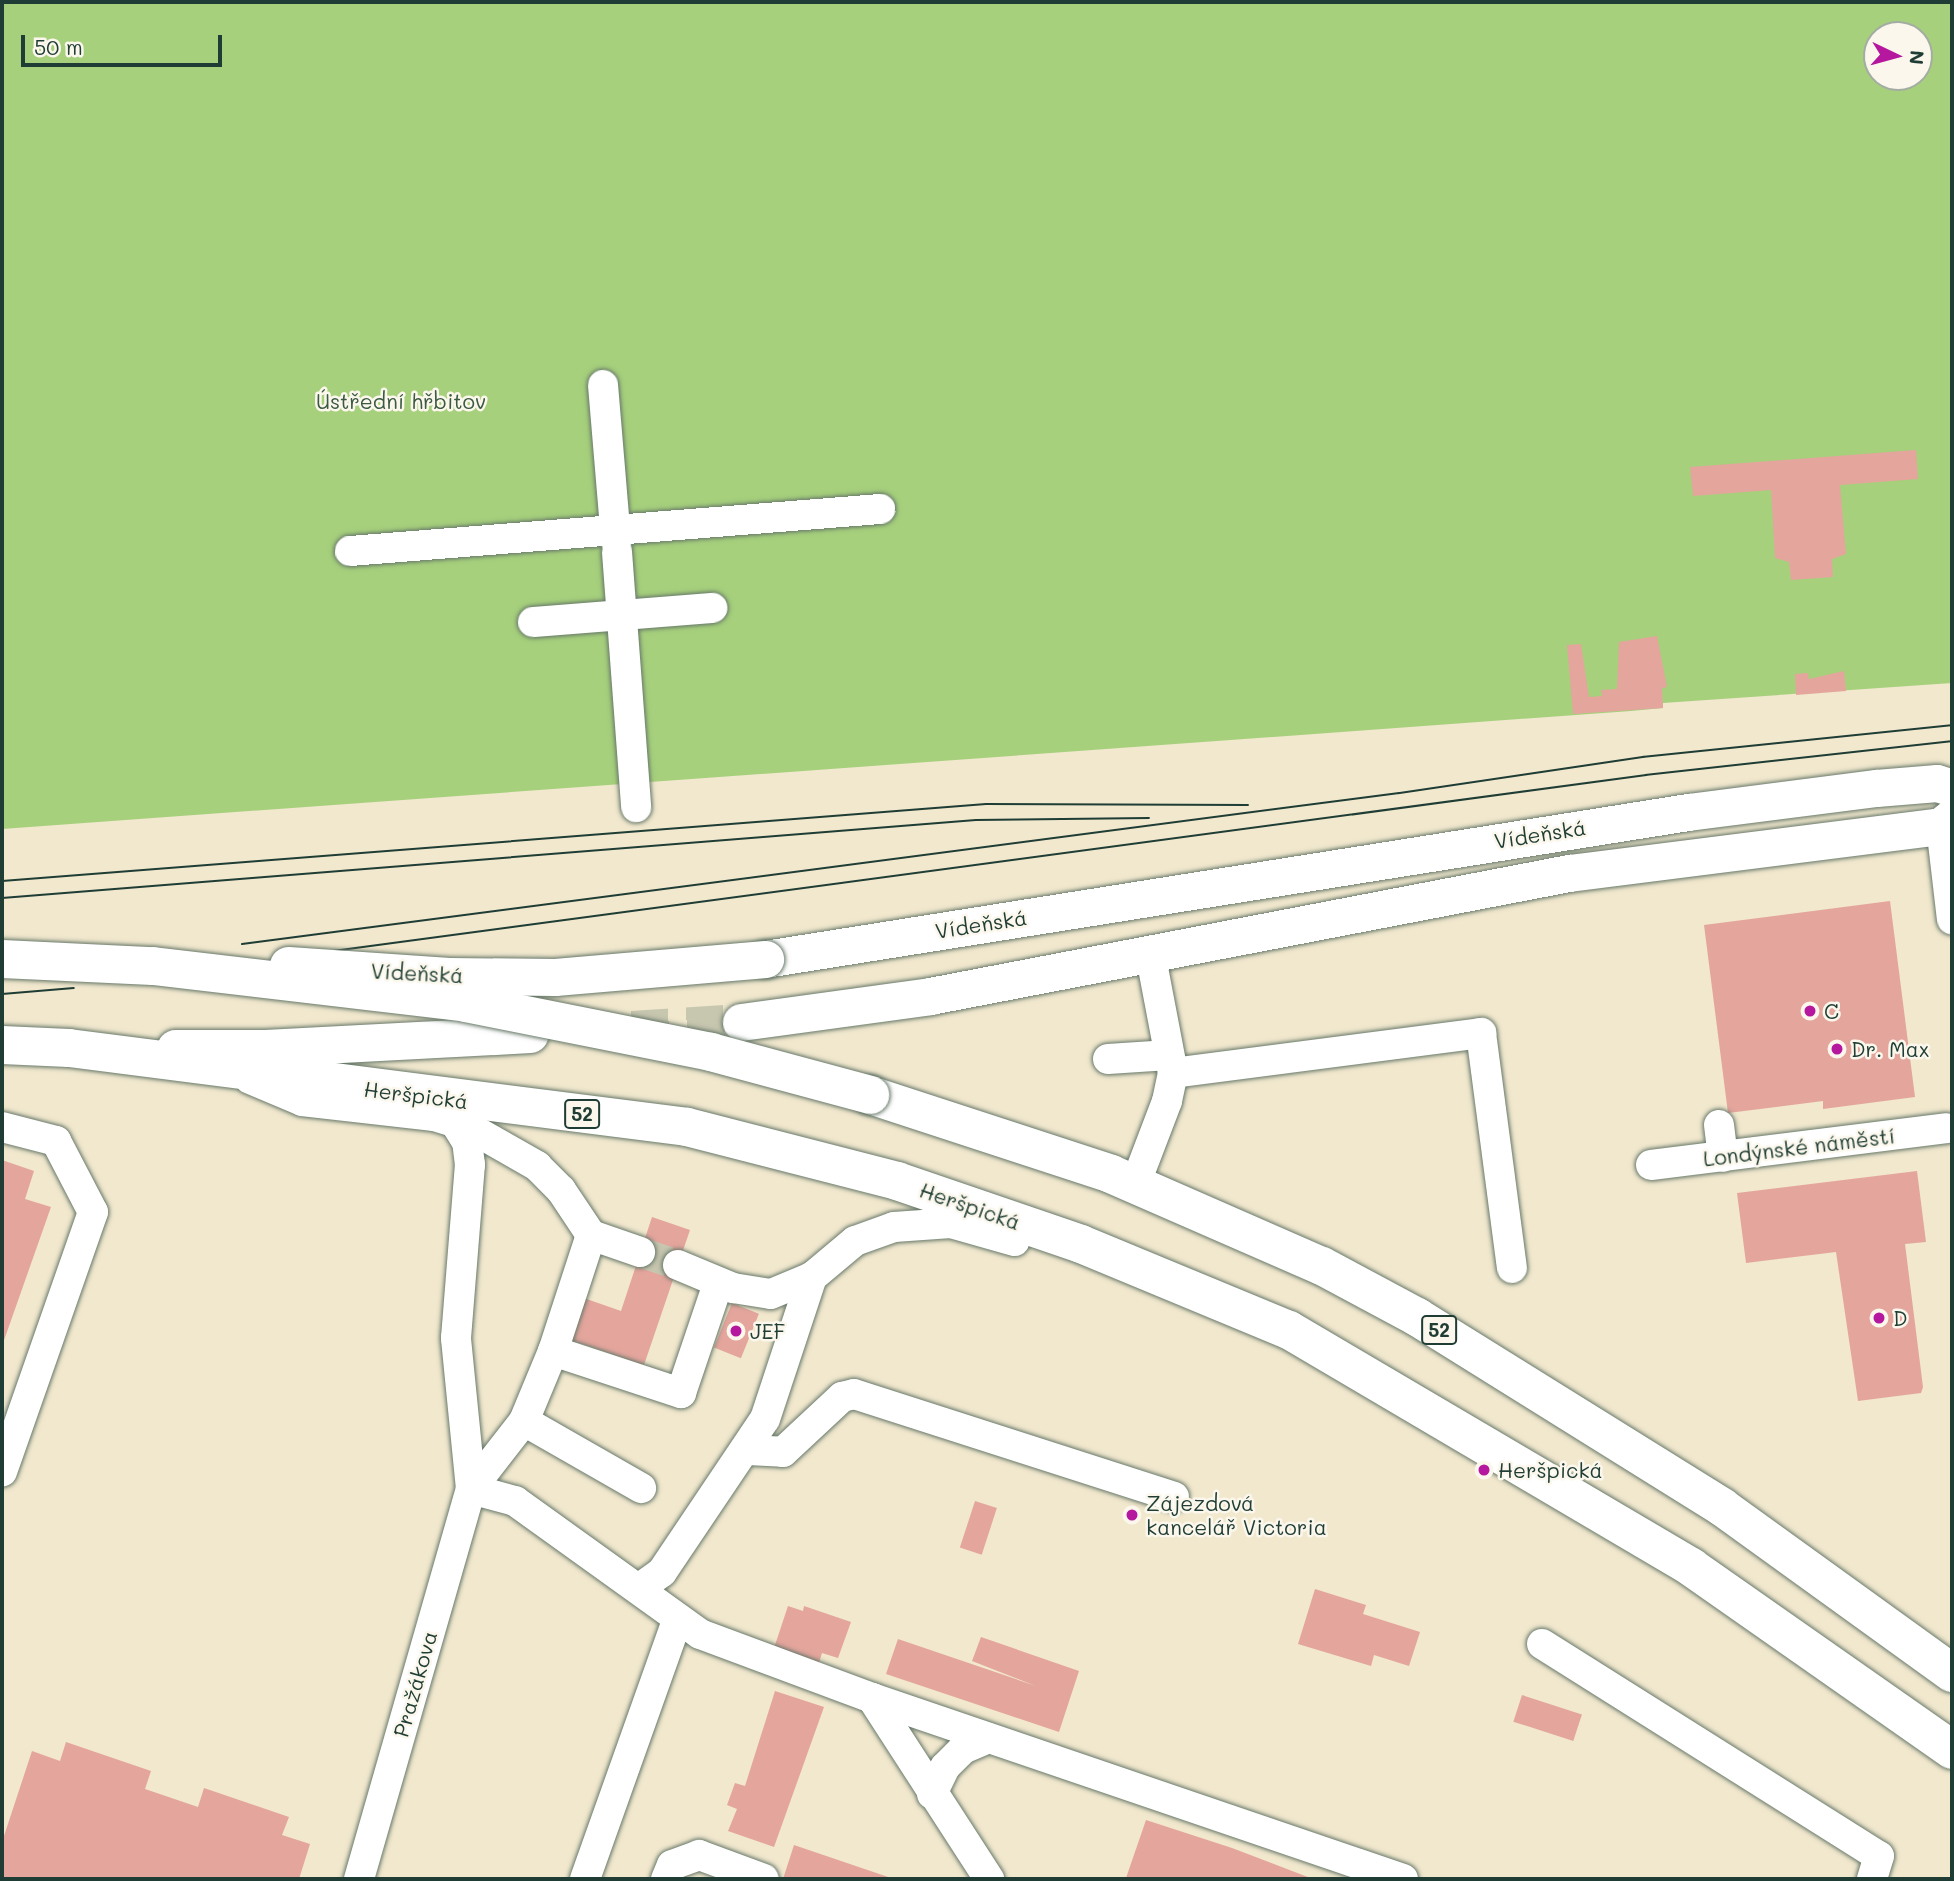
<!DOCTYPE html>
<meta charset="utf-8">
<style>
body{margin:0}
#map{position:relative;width:1954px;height:1881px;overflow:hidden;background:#f1e8ce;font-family:Mali,sans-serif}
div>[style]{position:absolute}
.green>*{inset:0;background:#a6d07c}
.building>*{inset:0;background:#e4a59d;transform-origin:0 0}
.minor-tunnel>*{height:30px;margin-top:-15px;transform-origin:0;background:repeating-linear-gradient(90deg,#c7c6af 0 30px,transparent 0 45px)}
.major-tunnel>*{height:37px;margin-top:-18.5px;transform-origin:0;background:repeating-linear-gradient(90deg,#c7c6af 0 37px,transparent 0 55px)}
.roads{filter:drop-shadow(0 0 2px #68796a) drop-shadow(0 0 2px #68796a)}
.minor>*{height:30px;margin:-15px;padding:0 15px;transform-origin:15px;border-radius:15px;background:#fff}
.major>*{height:37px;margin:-18.5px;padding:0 18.5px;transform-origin:18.5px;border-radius:18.5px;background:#fff}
.highway>*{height:38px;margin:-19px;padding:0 19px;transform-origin:19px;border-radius:19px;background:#fff}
.tram>*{height:2px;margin:-1px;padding:0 1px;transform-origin:1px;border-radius:1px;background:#1f3d34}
.bridges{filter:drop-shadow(0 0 2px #68796a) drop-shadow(0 0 2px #68796a)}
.major-bridge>*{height:37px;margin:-18.5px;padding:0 18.5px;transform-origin:18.5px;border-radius:18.5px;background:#fff}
.highway-bridge>*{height:38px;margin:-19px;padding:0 19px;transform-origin:19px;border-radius:19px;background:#fff}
.dots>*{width:19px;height:19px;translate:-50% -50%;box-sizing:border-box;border:4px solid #fbf7ec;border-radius:50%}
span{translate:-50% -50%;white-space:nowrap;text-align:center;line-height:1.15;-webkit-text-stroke:5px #fbf7ec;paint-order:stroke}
.shield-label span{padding:2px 5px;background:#fbf7ec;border:2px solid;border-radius:5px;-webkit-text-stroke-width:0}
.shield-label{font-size:19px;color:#1f3d34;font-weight:700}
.park-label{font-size:21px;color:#3a5a42}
.street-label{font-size:21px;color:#1f3d34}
.poi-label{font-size:21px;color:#1f3d34}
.left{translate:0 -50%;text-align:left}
.frame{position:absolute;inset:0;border:4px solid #1f3d34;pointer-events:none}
.north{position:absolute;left:1863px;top:21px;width:70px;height:70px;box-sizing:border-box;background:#fbf7ec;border:2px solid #a3ada2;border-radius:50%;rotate:95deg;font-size:19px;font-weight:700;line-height:28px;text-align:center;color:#1f3d34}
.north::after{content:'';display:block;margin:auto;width:24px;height:32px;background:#b5179e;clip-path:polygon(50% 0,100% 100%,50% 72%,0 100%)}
.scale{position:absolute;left:21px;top:35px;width:201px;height:32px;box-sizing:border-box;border:4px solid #1f3d34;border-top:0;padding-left:9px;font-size:21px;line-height:24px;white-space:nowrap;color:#1f3d34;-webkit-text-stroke:5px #fbf7ec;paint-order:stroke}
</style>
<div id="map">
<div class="green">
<i style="clip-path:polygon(evenodd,2px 2px,1952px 2px,1952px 683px,1663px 703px,1663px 708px,1631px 711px,2px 829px,2px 2px,1877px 35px,1919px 35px,1919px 77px,1877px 77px,1877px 35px)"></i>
</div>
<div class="building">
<i style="clip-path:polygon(1916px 450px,1918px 479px,1840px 485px,1846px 554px,1832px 559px,1833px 577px,1791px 580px,1789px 562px,1775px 558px,1771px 490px,1693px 496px,1690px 467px)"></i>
<i style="clip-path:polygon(1657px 636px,1667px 687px,1662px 688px,1663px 708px,1573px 714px,1567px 645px,1581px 644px,1589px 697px,1602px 696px,1601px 690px,1617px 689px,1619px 642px)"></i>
<i style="clip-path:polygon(1844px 671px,1846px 691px,1796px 695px,1795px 674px,1808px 673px,1809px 679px)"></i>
<i style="clip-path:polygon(1890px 901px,1915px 1097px,1823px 1109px,1823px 1101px,1728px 1113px,1704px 925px)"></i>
<i style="clip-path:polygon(2px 1160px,34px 1171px,25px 1199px,51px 1207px,2px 1346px)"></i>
<i style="clip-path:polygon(1917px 1171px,1926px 1242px,1905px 1244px,1923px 1387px,1921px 1393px,1858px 1401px,1836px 1252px,1746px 1263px,1737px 1193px)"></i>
<i style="clip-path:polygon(652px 1217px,690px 1230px,644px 1365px,564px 1338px,578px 1296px,621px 1311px)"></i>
<i style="left:732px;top:1303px;width:29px;height:48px;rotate:22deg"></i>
<i style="left:975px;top:1501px;width:23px;height:49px;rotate:18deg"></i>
<i style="clip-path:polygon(1315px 1589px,1366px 1605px,1363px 1614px,1420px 1632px,1409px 1666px,1374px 1655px,1371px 1666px,1298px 1644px)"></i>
<i style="clip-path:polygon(788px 1606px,803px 1611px,804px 1606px,851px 1622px,838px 1658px,822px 1653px,818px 1666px,773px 1651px)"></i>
<i style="clip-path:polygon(981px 1637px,1079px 1671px,1059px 1732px,886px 1674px,898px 1639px,1036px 1686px,972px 1661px)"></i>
<i style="clip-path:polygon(775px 1691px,824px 1707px,774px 1847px,728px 1831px,737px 1809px,727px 1805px,735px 1783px,745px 1786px)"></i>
<i style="left:1522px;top:1695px;width:63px;height:28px;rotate:18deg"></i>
<i style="clip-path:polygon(66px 1742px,151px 1771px,145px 1789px,198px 1807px,204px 1788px,289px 1817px,282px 1835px,310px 1844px,299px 1879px,2px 1879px,2px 1842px,32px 1751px,60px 1761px)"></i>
<i style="clip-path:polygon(1146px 1820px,1232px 1848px,1313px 1879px,1126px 1878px)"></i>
<i style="clip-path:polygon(794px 1845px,894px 1879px,783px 1879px)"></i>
</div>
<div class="minor-tunnel">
<i style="left:640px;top:1252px;width:40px;rotate:18.9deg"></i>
</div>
<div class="major-tunnel">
<i style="left:632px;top:1029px;width:109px;rotate:-3.7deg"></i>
</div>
<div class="roads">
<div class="minor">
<i style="left:603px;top:385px;width:157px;rotate:85.2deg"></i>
<i style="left:350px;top:551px;width:532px;rotate:-4.53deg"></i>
<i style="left:617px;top:552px;width:256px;rotate:85.7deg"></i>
<i style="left:533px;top:622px;width:180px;rotate:-4.5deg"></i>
<i style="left:1941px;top:826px;width:94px;rotate:83.3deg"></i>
<i style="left:1150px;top:952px;width:123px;rotate:79.2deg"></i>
<i style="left:1108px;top:1059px;width:61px;rotate:-3.8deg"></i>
<i style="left:250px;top:1079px;width:56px;rotate:22.9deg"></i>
<i style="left:302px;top:1101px;width:133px;rotate:6.5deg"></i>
<i style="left:434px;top:1116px;width:34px;rotate:17deg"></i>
<i style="left:467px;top:1126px;width:81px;rotate:29.7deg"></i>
<i style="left:537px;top:1166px;width:34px;rotate:45deg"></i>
<i style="left:561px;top:1190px;width:54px;rotate:56.3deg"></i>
<i style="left:591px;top:1235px;width:52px;rotate:19.1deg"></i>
<i style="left:1719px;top:1125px;width:32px;rotate:83deg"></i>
<i style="left:2px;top:1127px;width:56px;rotate:14.5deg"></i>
<i style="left:56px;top:1141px;width:80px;rotate:62.5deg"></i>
<i style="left:93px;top:1212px;width:275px;rotate:109.3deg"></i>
<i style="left:1651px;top:1165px;width:298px;rotate:-7.1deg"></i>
<i style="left:1135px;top:1185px;width:90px;rotate:-69.1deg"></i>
<i style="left:1167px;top:1101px;width:29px;rotate:-78deg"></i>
<i style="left:1173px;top:1073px;width:311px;rotate:-7.4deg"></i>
<i style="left:1481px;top:1033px;width:237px;rotate:82.5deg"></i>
<i style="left:591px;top:1235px;width:122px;rotate:108.1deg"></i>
<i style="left:553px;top:1351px;width:135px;rotate:18.2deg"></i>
<i style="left:681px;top:1393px;width:115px;rotate:-71.3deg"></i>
<i style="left:678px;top:1265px;width:60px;rotate:22.7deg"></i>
<i style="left:733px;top:1288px;width:38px;rotate:9deg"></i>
<i style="left:771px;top:1294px;width:44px;rotate:-22.5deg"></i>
<i style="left:812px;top:1277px;width:56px;rotate:-39.9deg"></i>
<i style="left:855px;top:1241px;width:41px;rotate:-19.7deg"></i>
<i style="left:894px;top:1227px;width:57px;rotate:-4deg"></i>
<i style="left:951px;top:1223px;width:66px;rotate:15.9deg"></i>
<i style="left:524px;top:1421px;width:135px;rotate:29.8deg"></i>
<i style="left:748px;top:1450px;width:35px;rotate:3deg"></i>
<i style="left:783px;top:1452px;width:81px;rotate:-43deg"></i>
<i style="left:842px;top:1397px;width:12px;rotate:-14deg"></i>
<i style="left:854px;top:1394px;width:336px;rotate:17.8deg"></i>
<i style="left:471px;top:1489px;width:46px;rotate:15.3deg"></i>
<i style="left:515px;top:1501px;width:228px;rotate:35.7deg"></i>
<i style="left:700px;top:1634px;width:184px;rotate:20.4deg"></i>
<i style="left:872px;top:1698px;width:561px;rotate:18.82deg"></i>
<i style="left:471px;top:1489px;width:86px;rotate:-52.1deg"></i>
<i style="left:524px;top:1421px;width:76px;rotate:-67.5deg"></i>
<i style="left:640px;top:1588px;width:27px;rotate:-36deg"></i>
<i style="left:662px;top:1572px;width:184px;rotate:-56.1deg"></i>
<i style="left:765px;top:1419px;width:150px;rotate:-71.7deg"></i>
<i style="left:1542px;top:1644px;width:398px;rotate:32.2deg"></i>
<i style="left:1879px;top:1856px;width:24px;rotate:107deg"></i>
<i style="left:872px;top:1698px;width:216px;rotate:57.1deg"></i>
<i style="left:932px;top:1794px;width:30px;rotate:-64deg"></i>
<i style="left:945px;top:1767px;width:25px;rotate:-45deg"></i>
<i style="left:963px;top:1749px;width:28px;rotate:-23deg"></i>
<i style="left:359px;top:1879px;width:406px;rotate:-74deg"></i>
<i style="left:471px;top:1489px;width:152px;rotate:-95.7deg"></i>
<i style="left:456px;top:1338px;width:174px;rotate:-85.4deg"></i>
<i style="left:470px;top:1165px;width:23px;rotate:-97deg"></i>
<i style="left:467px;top:1142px;width:25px;rotate:-122deg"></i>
<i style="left:585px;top:1879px;width:275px;rotate:-70.4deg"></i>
<i style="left:666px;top:1879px;width:15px;rotate:-67deg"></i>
<i style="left:672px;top:1865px;width:29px;rotate:-20deg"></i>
<i style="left:699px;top:1855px;width:69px;rotate:20.3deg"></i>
</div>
<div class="major">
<i style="left:765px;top:959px;width:935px;rotate:-9.05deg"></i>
<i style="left:1688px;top:812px;width:190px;rotate:-7.3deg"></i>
<i style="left:1876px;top:788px;width:61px;rotate:-4.7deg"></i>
<i style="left:1937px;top:783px;width:16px;rotate:18deg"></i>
<i style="left:741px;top:1022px;width:191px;rotate:-7.8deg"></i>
<i style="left:930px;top:996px;width:651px;rotate:-10.9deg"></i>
<i style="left:1569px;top:873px;width:375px;rotate:-7.2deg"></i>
<i style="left:1941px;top:826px;width:14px;rotate:-39deg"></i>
<i style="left:175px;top:1048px;width:90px"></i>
<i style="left:265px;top:1048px;width:265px;rotate:-3deg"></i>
</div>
<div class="highway">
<i style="left:2px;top:1045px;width:67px;rotate:2.6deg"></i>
<i style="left:69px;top:1048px;width:623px;rotate:7.28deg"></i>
<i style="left:687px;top:1127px;width:217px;rotate:14.4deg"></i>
<i style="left:897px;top:1181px;width:194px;rotate:18.9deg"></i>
<i style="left:1081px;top:1244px;width:225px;rotate:22.5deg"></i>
<i style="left:1289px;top:1330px;width:467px;rotate:30.5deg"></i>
<i style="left:1691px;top:1567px;width:319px;rotate:35deg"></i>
<i style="left:870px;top:1095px;width:254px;rotate:18.1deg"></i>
<i style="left:1111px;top:1174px;width:230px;rotate:23.6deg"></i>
<i style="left:1322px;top:1266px;width:108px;rotate:28.2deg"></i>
<i style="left:1417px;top:1317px;width:359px;rotate:31.9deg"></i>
<i style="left:1722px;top:1507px;width:284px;rotate:35.8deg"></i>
</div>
</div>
<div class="tram">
<i style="left:2px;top:881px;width:987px;rotate:-4.47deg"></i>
<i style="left:986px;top:804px;width:262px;rotate:0.2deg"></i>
<i style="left:2px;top:898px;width:977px;rotate:-4.58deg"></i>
<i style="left:976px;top:820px;width:173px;rotate:-0.7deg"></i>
<i style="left:242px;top:944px;width:1167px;rotate:-7.44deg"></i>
<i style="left:1399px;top:793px;width:247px;rotate:-8.4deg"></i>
<i style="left:1643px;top:757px;width:311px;rotate:-5.9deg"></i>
<i style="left:333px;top:951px;width:1325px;rotate:-7.63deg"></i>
<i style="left:1646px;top:775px;width:308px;rotate:-6.3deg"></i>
<i style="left:2px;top:994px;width:72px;rotate:-4.8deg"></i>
</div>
<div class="bridges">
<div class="major-bridge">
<i style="left:288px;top:965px;width:161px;rotate:3.9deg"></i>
<i style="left:449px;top:976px;width:106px;rotate:0.5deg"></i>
<i style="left:555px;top:977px;width:211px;rotate:-4.9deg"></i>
</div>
<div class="highway-bridge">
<i style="left:2px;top:959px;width:151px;rotate:2.7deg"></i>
<i style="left:153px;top:966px;width:315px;rotate:6.7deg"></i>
<i style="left:466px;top:1003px;width:250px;rotate:11.3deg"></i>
<i style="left:711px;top:1052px;width:165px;rotate:15.1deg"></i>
</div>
</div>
<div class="dots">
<i style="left:1810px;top:1011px;background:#b5179e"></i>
<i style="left:1837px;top:1049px;background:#b5179e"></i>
<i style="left:1879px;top:1318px;background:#b5179e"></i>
<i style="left:736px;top:1331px;background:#b5179e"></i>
<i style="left:1484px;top:1470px;background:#b5179e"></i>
<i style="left:1132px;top:1515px;background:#b5179e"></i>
</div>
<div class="shield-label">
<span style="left:582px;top:1114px">52</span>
<span style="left:1439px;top:1330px">52</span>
</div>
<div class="park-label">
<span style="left:401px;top:401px">Ústřední hřbitov</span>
</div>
<div class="street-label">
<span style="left:1540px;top:834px;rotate:-9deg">Vídeňská</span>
<span style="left:981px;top:924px;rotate:-9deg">Vídeňská</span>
<span style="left:417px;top:973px;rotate:3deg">Vídeňská</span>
<span style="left:416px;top:1095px;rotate:7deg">Heršpická</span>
<span style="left:1799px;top:1147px;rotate:-7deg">Londýnské náměstí</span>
<span style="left:970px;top:1206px;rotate:19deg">Heršpická</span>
<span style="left:415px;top:1684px;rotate:-74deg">Pražákova</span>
</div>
<div class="poi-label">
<span class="left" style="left:1824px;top:1011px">C</span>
<span class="left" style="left:1851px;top:1049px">Dr. Max</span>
<span class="left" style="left:1893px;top:1318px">D</span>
<span class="left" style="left:750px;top:1331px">JEF</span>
<span class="left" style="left:1498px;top:1470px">Heršpická</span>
<span class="left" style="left:1146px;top:1515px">Zájezdová<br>kancelář Victoria</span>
</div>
<div class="frame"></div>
<div class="north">N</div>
<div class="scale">50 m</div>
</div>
